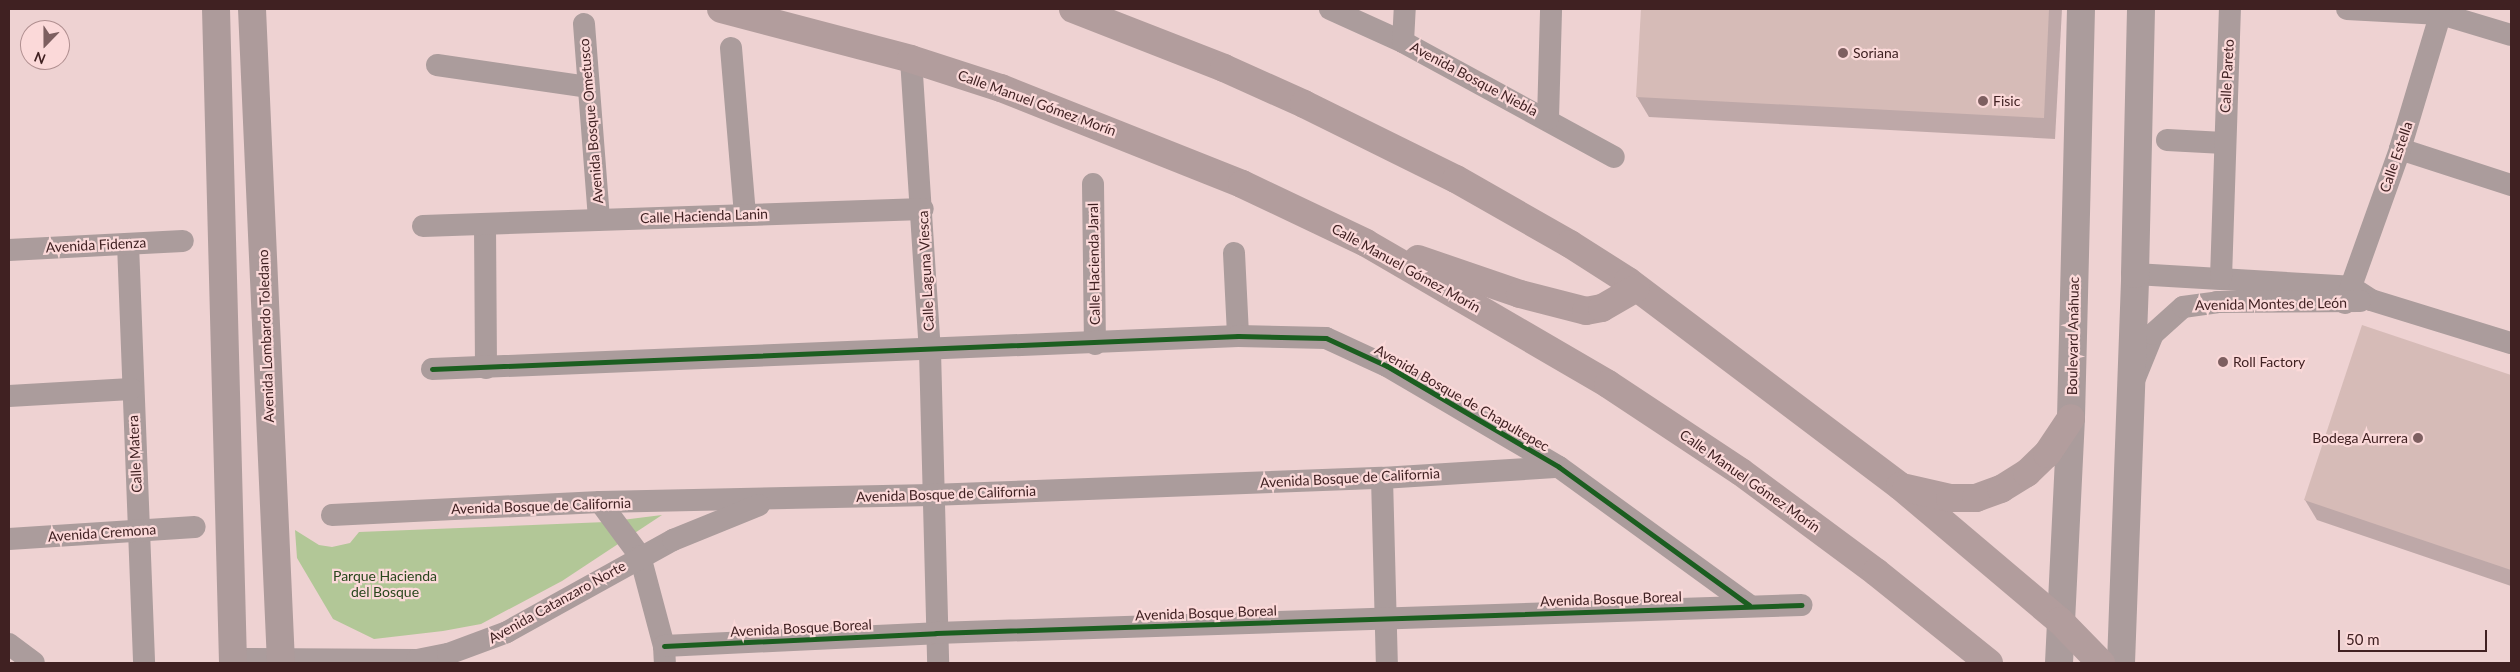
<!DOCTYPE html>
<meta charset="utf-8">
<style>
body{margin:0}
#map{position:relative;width:2520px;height:672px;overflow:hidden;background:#eed2d2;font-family:Lato,sans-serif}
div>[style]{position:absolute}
.green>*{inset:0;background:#b2c797}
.shadow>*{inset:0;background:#0003}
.building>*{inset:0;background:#d6bbb7}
.minor>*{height:22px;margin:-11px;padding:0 11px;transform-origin:11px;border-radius:11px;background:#ab9c9c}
.tertiary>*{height:28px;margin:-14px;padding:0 14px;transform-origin:14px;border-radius:14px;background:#ab9c9c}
.secondary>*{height:28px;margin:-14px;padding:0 14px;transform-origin:14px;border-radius:14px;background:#ad9b9b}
.primary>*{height:28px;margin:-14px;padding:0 14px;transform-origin:14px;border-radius:14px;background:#b29d9d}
.cycleway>*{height:5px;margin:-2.5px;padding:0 2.5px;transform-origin:2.5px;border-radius:2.5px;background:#1b5e20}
.dots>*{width:14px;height:14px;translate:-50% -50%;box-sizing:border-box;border:2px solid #fbd9d9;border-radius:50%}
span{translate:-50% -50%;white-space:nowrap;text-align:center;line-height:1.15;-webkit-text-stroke:4.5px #fbd9d9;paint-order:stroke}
.poi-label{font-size:14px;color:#402122}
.left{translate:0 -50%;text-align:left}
.right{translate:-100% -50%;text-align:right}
.street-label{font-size:14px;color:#402122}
.park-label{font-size:14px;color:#28461c}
.frame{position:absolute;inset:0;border:10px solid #402122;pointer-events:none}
.north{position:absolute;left:20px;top:20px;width:50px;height:50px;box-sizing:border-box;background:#fbd9d9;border:1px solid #b08f90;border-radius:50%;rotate:202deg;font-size:14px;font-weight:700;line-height:20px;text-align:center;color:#402122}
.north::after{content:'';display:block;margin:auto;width:18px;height:22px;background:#7d5f60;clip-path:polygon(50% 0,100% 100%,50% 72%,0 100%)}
.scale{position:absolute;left:2338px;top:630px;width:149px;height:22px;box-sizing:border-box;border:2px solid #402122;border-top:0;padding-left:6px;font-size:15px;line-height:18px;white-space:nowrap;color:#402122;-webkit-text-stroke:4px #fbd9d9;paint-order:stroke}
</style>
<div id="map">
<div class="green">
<i style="clip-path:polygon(662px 515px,562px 581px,481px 624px,443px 631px,374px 639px,333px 619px,297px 558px,295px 530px,319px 545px,332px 547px,350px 543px,359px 532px,606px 522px)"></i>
</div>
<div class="shadow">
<i style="clip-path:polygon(1642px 9px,2062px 9px,2055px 139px,1649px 117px,1637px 97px)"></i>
<i style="clip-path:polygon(2363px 327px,2511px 376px,2511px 586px,2317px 520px,2305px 500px)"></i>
</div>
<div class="building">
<i style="clip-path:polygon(1641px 9px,2049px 9px,2044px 118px,1636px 97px)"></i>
<i style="clip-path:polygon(2362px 325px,2511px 375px,2511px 570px,2304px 500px)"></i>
</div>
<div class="minor">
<i style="left:1330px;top:9px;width:80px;rotate:24.3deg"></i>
<i style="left:1403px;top:42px;width:240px;rotate:28.6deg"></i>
<i style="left:2347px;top:9px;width:94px;rotate:3deg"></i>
<i style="left:2441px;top:14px;width:73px;rotate:16.7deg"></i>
<i style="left:584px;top:24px;width:196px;rotate:85.6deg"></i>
<i style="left:1403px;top:42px;width:33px;rotate:-87deg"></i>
<i style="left:731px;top:48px;width:167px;rotate:85.2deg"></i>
<i style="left:911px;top:59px;width:293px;rotate:86.3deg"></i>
<i style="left:930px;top:351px;width:312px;rotate:88.5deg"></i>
<i style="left:437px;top:65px;width:152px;rotate:8.3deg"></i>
<i style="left:1548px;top:119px;width:110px;rotate:-88.4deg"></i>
<i style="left:2167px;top:140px;width:57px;rotate:3deg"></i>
<i style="left:2400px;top:149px;width:117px;rotate:18deg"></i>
<i style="left:1093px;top:184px;width:160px;rotate:89.3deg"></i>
<i style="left:485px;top:225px;width:143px;rotate:89.6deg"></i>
<i style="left:423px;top:226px;width:500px;rotate:-1.95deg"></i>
<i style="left:128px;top:244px;width:419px;rotate:87.8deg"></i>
<i style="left:9px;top:250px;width:174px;rotate:-3deg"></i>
<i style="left:1234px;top:253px;width:83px;rotate:87.2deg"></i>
<i style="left:2135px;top:274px;width:216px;rotate:3.4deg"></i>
<i style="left:2351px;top:287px;width:24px;rotate:33deg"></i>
<i style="left:2371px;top:300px;width:146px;rotate:17.1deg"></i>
<i style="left:2221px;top:278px;width:269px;rotate:-88.1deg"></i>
<i style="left:2345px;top:303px;width:164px;rotate:-70.3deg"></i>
<i style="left:2400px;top:149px;width:146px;rotate:-73.3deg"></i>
<i style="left:432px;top:369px;width:807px;rotate:-2.34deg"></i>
<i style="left:1238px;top:336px;width:88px;rotate:1.3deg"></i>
<i style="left:1326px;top:338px;width:67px;rotate:24.7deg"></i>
<i style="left:1387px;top:366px;width:199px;rotate:30.4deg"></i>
<i style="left:1559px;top:467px;width:235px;rotate:36deg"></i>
<i style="left:2135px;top:378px;width:48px;rotate:-67.8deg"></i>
<i style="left:2153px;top:334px;width:40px;rotate:-42deg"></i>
<i style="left:2183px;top:307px;width:34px;rotate:-8deg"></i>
<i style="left:2217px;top:302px;width:143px;rotate:-0.4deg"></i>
<i style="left:9px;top:396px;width:122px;rotate:-3.3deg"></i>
<i style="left:1382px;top:478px;width:185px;rotate:88.5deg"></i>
<i style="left:600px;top:502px;width:67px;rotate:53.5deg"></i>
<i style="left:640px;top:556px;width:93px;rotate:75.1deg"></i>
<i style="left:664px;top:646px;width:17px;rotate:87deg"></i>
<i style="left:332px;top:515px;width:268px;rotate:-2.8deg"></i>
<i style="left:600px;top:502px;width:331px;rotate:-1.2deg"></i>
<i style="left:931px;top:495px;width:451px;rotate:-2.2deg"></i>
<i style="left:1382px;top:478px;width:177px;rotate:-3.6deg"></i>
<i style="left:9px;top:539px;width:186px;rotate:-3.7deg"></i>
<i style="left:9px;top:644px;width:31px;rotate:37deg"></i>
<i style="left:664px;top:646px;width:272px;rotate:-2.7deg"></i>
<i style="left:936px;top:633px;width:866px;rotate:-1.85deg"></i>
<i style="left:233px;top:659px;width:184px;rotate:0.3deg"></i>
<i style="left:417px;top:660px;width:32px;rotate:-11deg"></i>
<i style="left:448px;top:654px;width:63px;rotate:-20.4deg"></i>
<i style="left:507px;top:632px;width:190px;rotate:-29deg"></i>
<i style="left:673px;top:540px;width:93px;rotate:-22.1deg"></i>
</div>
<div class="tertiary">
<i style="left:2059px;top:663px;width:245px;rotate:-87.2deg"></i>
<i style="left:2071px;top:418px;width:409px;rotate:-88.6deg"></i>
<i style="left:2121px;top:663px;width:389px;rotate:-87.9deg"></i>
<i style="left:2135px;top:274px;width:265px;rotate:-88.7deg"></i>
</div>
<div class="secondary">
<i style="left:216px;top:9px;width:654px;rotate:88.51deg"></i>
<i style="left:252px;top:9px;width:655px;rotate:87.46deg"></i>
</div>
<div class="primary">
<i style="left:721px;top:9px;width:196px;rotate:14.7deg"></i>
<i style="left:911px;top:59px;width:95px;rotate:17.9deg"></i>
<i style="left:1001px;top:88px;width:259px;rotate:21.7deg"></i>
<i style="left:1242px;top:184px;width:137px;rotate:25.4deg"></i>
<i style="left:1366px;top:243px;width:280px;rotate:30.2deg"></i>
<i style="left:1608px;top:384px;width:159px;rotate:33.5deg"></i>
<i style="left:1741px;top:472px;width:168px;rotate:36.5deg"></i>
<i style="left:1876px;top:572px;width:145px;rotate:38.8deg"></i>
<i style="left:1073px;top:9px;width:162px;rotate:21.3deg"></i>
<i style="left:1224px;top:68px;width:88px;rotate:24.2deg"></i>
<i style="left:1304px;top:104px;width:169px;rotate:26.3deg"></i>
<i style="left:1456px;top:179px;width:131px;rotate:29.7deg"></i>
<i style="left:1570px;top:244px;width:69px;rotate:32.5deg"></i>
<i style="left:1628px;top:281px;width:341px;rotate:37deg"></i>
<i style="left:1900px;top:486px;width:209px;rotate:40.2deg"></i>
<i style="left:2060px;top:621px;width:59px;rotate:45.7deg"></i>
<i style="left:1418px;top:259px;width:108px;rotate:18.9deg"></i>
<i style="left:1520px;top:294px;width:68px;rotate:14.4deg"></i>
<i style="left:1586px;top:311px;width:16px;rotate:-11deg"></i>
<i style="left:1602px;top:308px;width:39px;rotate:-30deg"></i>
<i style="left:1906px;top:488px;width:45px;rotate:12.8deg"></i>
<i style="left:1950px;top:498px;width:26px"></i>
<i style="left:1976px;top:498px;width:27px;rotate:-20deg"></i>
<i style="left:2001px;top:489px;width:31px;rotate:-32deg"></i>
<i style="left:2027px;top:473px;width:28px;rotate:-44deg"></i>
<i style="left:2047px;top:454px;width:43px;rotate:-56.3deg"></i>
</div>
<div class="cycleway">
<i style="left:432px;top:369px;width:807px;rotate:-2.34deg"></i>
<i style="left:1238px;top:336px;width:88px;rotate:1.3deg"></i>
<i style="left:1326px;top:338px;width:67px;rotate:24.7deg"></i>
<i style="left:1387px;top:366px;width:199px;rotate:30.4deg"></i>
<i style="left:1559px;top:467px;width:235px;rotate:36deg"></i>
<i style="left:664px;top:646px;width:272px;rotate:-2.7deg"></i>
<i style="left:936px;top:633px;width:866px;rotate:-1.85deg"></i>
</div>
<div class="dots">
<i style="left:1843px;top:53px;background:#7d5f60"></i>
<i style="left:1983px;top:101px;background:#7d5f60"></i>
<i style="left:2223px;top:362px;background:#7d5f60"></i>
<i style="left:2418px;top:438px;background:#7d5f60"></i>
</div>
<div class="poi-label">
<span class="left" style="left:1853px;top:53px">Soriana</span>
<span class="left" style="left:1993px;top:101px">Fisic</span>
<span class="left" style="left:2233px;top:362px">Roll Factory</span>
<span class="right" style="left:2408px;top:438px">Bodega Aurrera</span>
</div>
<div class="street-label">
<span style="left:2227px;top:76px;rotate:-87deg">Calle Pareto</span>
<span style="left:1474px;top:79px;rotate:28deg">Avenida Bosque Niebla</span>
<span style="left:1037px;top:103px;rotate:20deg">Calle Manuel Gómez Morín</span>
<span style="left:591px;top:121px;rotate:-95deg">Avenida Bosque Ometusco</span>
<span style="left:2396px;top:157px;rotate:-71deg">Calle Estella</span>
<span style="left:704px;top:216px;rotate:-2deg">Calle Hacienda Lanin</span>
<span style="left:96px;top:245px;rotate:-3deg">Avenida Fidenza</span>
<span style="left:1094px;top:264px;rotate:-91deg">Calle Hacienda Jaral</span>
<span style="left:1406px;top:268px;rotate:29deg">Calle Manuel Gómez Morín</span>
<span style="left:926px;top:271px;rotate:-93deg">Calle Laguna Viesca</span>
<span style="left:2271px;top:304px;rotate:-1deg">Avenida Montes de León</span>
<span style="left:266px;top:336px;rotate:-92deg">Avenida Lombardo Toledano</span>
<span style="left:2073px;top:336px;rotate:-89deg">Boulevard Anáhuac</span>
<span style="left:1462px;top:398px;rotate:30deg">Avenida Bosque de Chapultepec</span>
<span style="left:135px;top:454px;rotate:-93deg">Calle Matera</span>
<span style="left:1350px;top:478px;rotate:-3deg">Avenida Bosque de California</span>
<span style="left:1750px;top:481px;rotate:35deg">Calle Manuel Gómez Morín</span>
<span style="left:946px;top:494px;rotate:-2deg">Avenida Bosque de California</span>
<span style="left:541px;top:506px;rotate:-2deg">Avenida Bosque de California</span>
<span style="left:102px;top:533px;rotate:-4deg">Avenida Cremona</span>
<span style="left:1611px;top:599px;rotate:-2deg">Avenida Bosque Boreal</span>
<span style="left:557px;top:602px;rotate:-29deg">Avenida Catanzaro Norte</span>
<span style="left:1206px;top:613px;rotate:-2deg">Avenida Bosque Boreal</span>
<span style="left:801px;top:628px;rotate:-3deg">Avenida Bosque Boreal</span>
</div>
<div class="park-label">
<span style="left:385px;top:584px">Parque Hacienda<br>del Bosque</span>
</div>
<div class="frame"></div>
<div class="north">N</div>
<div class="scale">50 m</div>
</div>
